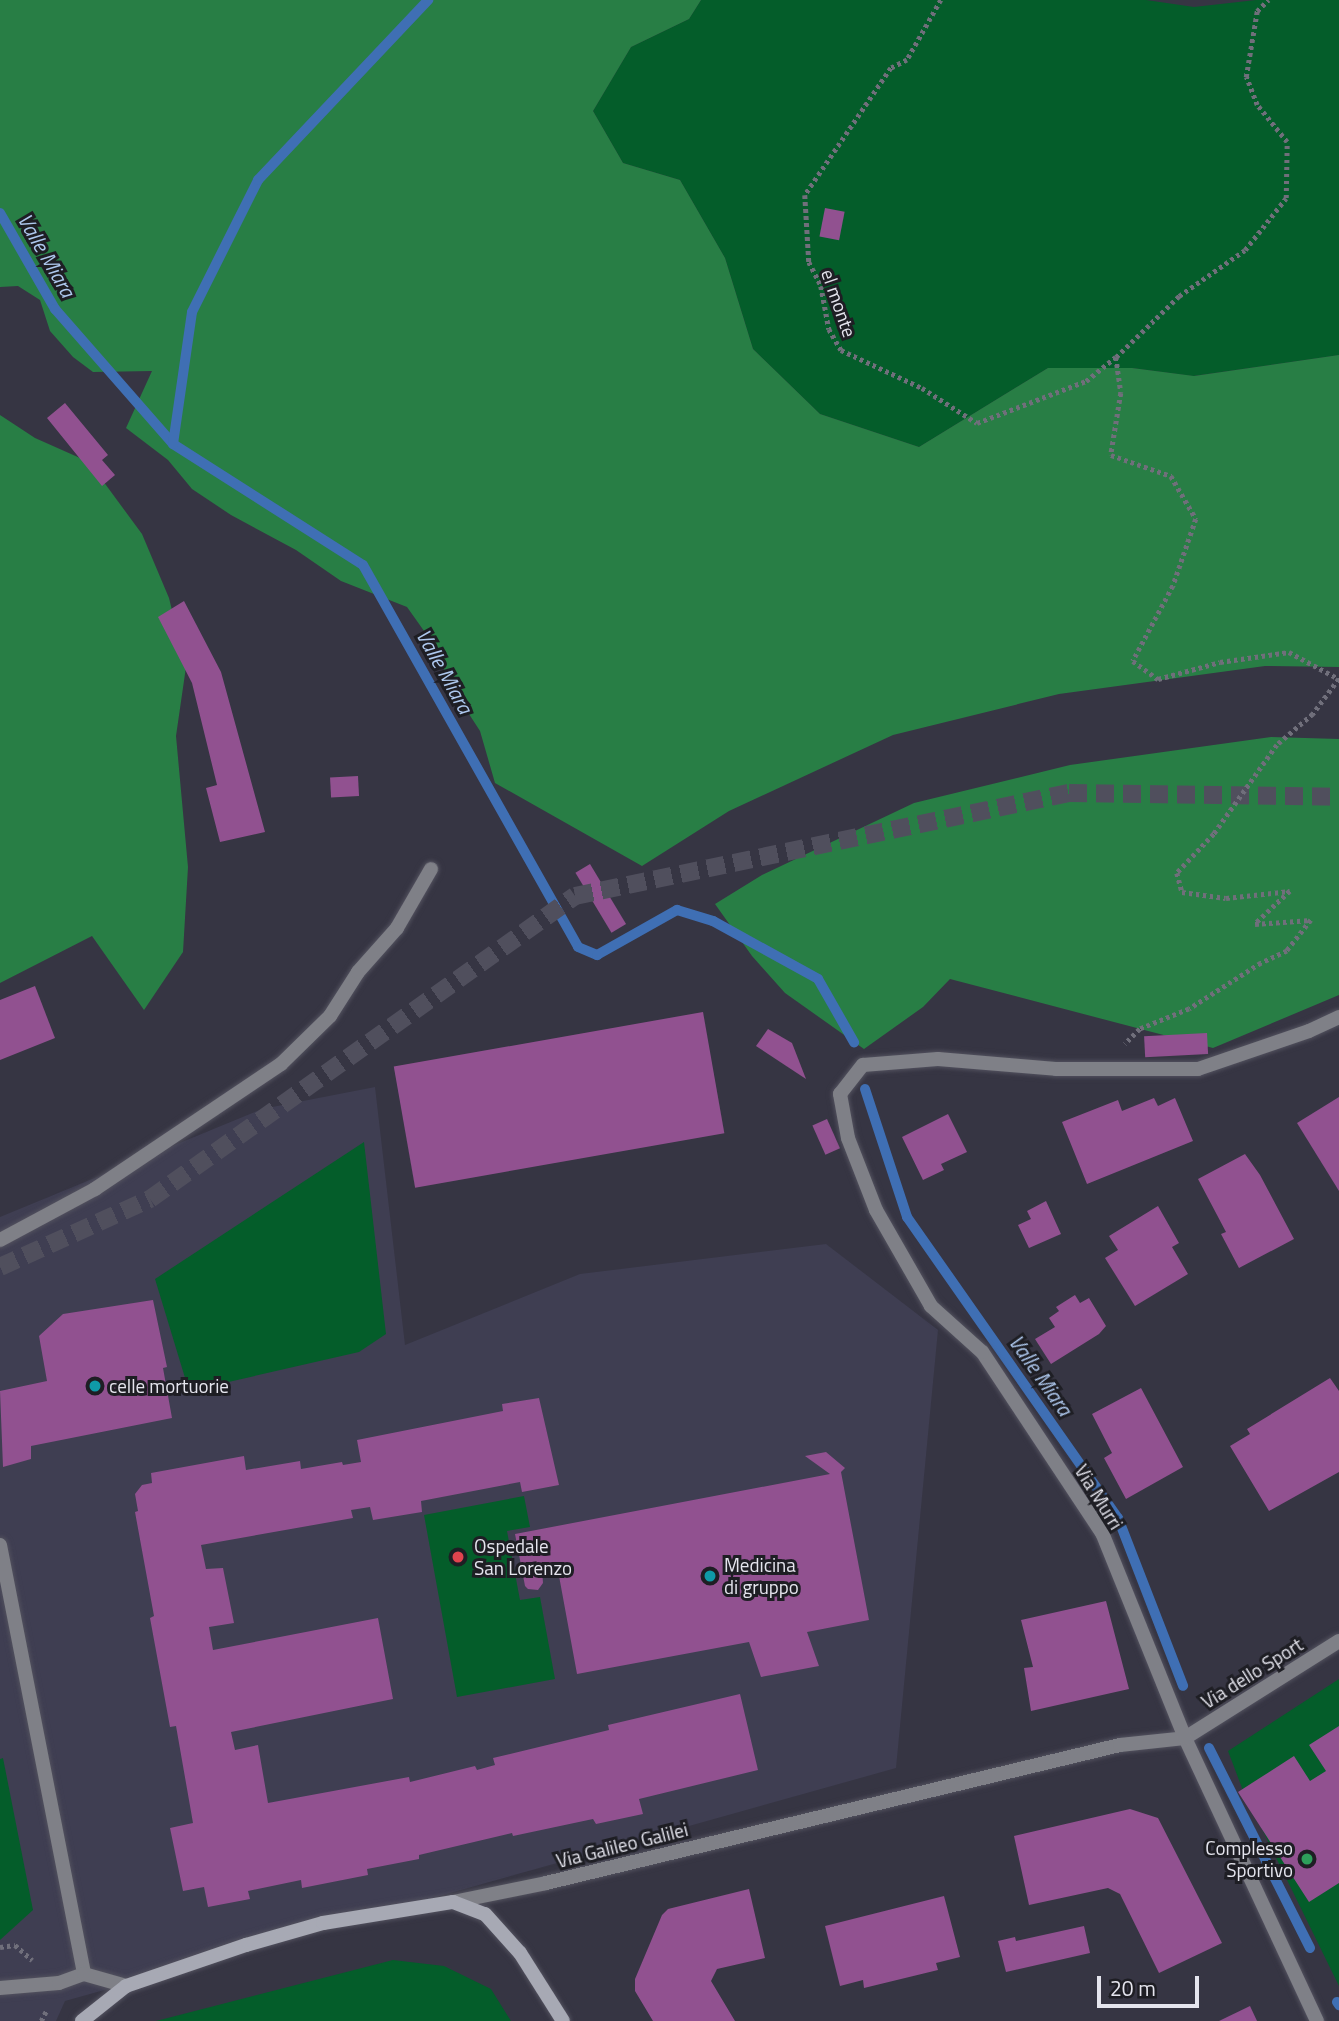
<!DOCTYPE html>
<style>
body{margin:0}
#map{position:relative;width:1339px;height:2021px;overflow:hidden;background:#363543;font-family:"Titillium Web",sans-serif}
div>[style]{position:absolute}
.built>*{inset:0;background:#3f3e52}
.green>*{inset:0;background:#045d2a}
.forest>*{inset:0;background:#287e45}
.stream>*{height:10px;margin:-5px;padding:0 5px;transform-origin:5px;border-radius:5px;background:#3f6fb4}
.building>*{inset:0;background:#915190;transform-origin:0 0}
.primary-tunnel>*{height:18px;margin-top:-9px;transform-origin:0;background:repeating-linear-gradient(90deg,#504f5d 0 18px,transparent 0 27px)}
.path>*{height:4.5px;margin-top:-2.25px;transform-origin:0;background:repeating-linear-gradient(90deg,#706f7b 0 3.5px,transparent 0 7px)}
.roads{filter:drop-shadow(0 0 2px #52515e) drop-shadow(0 0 2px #52515e)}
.lane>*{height:14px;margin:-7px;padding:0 7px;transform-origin:7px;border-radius:7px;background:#7f8087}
.street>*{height:14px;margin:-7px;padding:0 7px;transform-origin:7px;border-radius:7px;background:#7f8087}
.secondary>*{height:14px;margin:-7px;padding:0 7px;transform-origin:7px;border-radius:7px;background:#a7a9b4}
.dots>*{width:19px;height:19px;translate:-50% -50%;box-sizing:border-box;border:4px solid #1e1e24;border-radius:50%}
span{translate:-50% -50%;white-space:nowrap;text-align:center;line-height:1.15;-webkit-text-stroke:6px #1e1e24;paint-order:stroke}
.street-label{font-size:19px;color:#e5e5ee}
.poi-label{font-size:19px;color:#e5e5ee}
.left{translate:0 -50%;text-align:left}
.right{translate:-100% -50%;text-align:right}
.water-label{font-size:21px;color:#aec8ee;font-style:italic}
.scale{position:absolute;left:1097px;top:1976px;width:102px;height:32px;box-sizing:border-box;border:4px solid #e5e5ee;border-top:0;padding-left:9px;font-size:21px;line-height:24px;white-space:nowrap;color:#e5e5ee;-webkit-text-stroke:5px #1e1e24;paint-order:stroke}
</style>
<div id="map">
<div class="built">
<i style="clip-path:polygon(375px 1087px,405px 1345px,580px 1274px,826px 1244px,938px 1330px,896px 1768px,65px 2001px,56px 2021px,0 2021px,0 1217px,262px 1109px)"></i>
</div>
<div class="green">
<i style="clip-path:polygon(701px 0,1146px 0,1194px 7px,1256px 0,1339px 0,1339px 355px,1193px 376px,1132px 368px,1048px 368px,919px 447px,820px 414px,753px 349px,725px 258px,680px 180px,623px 163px,593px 111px,631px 47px,689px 19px)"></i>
<i style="clip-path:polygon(364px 1142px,386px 1334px,359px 1352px,189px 1391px,155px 1279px)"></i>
<i style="clip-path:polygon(524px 1496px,530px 1527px,507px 1531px,520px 1600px,540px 1597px,555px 1679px,457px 1697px,424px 1515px)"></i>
<i style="clip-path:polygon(1339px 1679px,1339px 1986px,1242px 1788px,1228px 1751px)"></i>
<i style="clip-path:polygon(3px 1758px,33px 1910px,0 1940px,0 1759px)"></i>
<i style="clip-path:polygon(393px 1960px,444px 1966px,491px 1989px,511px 2021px,156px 2021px)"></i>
</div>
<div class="forest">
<i style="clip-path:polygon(0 0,701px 0,689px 19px,631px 47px,593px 111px,623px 163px,680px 180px,725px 258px,753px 349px,820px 414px,919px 447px,1048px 368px,1132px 368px,1194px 376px,1339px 355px,1339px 667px,1265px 666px,1059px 694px,893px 735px,729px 811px,642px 866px,495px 783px,480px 731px,456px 694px,429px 638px,407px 607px,341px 581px,296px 550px,231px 515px,192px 489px,168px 460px,126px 428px,152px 371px,93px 372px,73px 357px,50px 331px,40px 300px,18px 286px,0 287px)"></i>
<i style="clip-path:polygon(0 415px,35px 438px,89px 462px,142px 534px,169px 598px,186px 667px,176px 736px,188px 867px,183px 952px,144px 1010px,92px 936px,0 983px)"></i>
<i style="clip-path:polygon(1271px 737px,1339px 739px,1339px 995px,1213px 1048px,950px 979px,923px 1007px,864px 1049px,785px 993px,752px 956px,715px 904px,762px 875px,914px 803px,1070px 765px)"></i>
</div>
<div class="stream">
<i style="left:0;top:213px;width:111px;rotate:60.2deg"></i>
<i style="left:55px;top:309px;width:179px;rotate:48.8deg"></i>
<i style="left:173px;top:444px;width:225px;rotate:32.5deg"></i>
<i style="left:363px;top:565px;width:438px;rotate:60.6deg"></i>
<i style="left:578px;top:947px;width:21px;rotate:23deg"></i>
<i style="left:597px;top:955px;width:92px;rotate:-29.4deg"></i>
<i style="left:677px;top:910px;width:38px;rotate:17deg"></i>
<i style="left:713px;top:921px;width:120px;rotate:28.9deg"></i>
<i style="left:818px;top:979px;width:73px;rotate:60.3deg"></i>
<i style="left:173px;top:444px;width:133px;rotate:-81.8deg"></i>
<i style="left:192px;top:312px;width:148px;rotate:-63.4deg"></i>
<i style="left:258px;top:180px;width:248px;rotate:-46.6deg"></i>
<i style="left:865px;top:1089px;width:135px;rotate:71.8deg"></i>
<i style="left:907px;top:1217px;width:368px;rotate:55deg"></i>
<i style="left:1118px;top:1518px;width:180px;rotate:68.8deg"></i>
<i style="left:1209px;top:1748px;width:224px;rotate:63.2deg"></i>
<i style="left:1337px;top:2002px;width:4px;rotate:56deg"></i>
</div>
<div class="building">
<i style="left:825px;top:208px;width:20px;height:29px;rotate:11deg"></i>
<i style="clip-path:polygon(65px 403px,108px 455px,102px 460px,115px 475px,102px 486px,47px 418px)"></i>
<i style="clip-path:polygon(184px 601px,221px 672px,265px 832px,220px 842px,206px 788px,217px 785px,192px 683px,158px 617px)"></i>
<i style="left:358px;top:776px;width:20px;height:28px;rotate:87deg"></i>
<i style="left:590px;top:864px;width:70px;height:17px;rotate:59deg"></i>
<i style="clip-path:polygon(35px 986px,55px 1038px,0 1060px,0 1000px)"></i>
<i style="left:703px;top:1012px;width:123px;height:314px;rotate:80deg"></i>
<i style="clip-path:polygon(768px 1029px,792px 1043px,806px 1079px,756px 1046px)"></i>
<i style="left:1207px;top:1033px;width:21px;height:63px;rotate:87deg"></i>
<i style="clip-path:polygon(1339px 1097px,1339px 1191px,1297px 1123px)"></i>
<i style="clip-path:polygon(1154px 1098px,1158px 1106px,1175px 1098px,1193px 1141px,1087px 1184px,1062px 1122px,1118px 1100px,1122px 1111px)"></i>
<i style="clip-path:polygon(948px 1114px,967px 1152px,941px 1164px,944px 1170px,923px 1180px,902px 1137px)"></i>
<i style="left:827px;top:1119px;width:32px;height:16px;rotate:66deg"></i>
<i style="clip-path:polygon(1245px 1154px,1260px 1175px,1294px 1239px,1239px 1268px,1221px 1234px,1226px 1232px,1198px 1179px)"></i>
<i style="clip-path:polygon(1046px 1201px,1061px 1234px,1029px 1248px,1018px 1225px,1031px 1219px,1027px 1211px)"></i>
<i style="clip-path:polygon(1158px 1206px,1179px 1243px,1172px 1247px,1188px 1274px,1135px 1306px,1105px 1258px,1118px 1250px,1109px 1236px)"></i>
<i style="clip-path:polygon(1075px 1295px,1080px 1303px,1089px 1298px,1106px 1326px,1099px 1334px,1051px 1364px,1035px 1339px,1055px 1327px,1049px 1318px,1059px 1311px,1056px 1307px)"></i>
<i style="clip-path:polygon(153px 1300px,167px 1367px,163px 1368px,172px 1418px,31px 1446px,31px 1459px,3px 1467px,0 1391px,47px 1381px,39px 1336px,63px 1314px)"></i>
<i style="clip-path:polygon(1330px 1378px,1339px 1391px,1339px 1472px,1269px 1511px,1230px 1446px,1250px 1434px,1247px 1429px)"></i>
<i style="clip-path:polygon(1141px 1388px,1183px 1467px,1126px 1499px,1104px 1458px,1112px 1453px,1092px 1414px)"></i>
<i style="clip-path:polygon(539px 1398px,559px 1485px,522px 1492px,520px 1482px,421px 1501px,422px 1512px,373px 1520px,370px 1507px,351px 1510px,353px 1518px,201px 1545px,206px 1569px,223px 1568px,234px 1623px,209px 1627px,213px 1650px,378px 1618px,393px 1699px,231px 1732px,235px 1750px,258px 1745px,268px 1803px,409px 1777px,410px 1782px,475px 1766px,477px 1770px,495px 1765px,493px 1758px,609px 1730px,608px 1725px,740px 1694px,758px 1770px,639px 1799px,643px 1814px,596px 1824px,593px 1819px,513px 1836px,512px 1833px,419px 1855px,419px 1859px,367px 1869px,368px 1875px,302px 1888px,301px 1880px,248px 1891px,250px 1899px,208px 1907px,204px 1887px,183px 1891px,170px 1828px,193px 1823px,176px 1726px,170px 1727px,150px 1618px,154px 1616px,135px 1512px,138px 1511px,135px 1494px,142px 1485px,152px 1483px,151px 1473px,244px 1456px,246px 1470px,300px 1461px,301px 1469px,342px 1462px,343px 1465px,361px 1462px,357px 1440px,503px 1411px,502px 1404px)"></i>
<i style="clip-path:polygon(826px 1452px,845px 1468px,841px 1472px,869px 1620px,807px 1632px,819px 1666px,761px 1677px,749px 1642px,577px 1674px,557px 1565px,542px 1569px,543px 1583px,538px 1590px,528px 1589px,525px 1586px,515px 1534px,830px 1474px,805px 1456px)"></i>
<i style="clip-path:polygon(1106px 1601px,1129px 1689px,1031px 1711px,1024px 1668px,1033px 1667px,1021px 1620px)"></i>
<i style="clip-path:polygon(1339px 1726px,1339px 1883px,1309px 1902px,1238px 1792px,1294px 1756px,1310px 1781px,1326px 1771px,1309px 1745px)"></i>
<i style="clip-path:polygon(1130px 1809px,1158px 1818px,1222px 1943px,1159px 1973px,1120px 1894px,1108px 1888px,1029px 1905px,1014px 1836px)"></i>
<i style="clip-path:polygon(749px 1889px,765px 1958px,717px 1969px,711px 1981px,735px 2021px,653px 2021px,635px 1991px,635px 1979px,662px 1915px,668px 1909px)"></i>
<i style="clip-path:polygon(944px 1896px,960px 1957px,936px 1963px,938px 1970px,864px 1988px,863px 1980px,840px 1986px,825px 1926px)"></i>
<i style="clip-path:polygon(1084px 1926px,1090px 1953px,1006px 1972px,998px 1941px,1015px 1937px,1016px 1941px)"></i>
<i style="clip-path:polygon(1250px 2006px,1257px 2021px,1219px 2021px)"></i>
</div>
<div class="primary-tunnel">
<i style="left:0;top:1267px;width:165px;rotate:-24.4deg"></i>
<i style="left:150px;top:1199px;width:522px;rotate:-35.49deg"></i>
<i style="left:575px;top:896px;width:505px;rotate:-11.78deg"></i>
<i style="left:1069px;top:793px;width:270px;rotate:0.8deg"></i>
</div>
<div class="path">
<i style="left:941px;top:0;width:69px;rotate:119.5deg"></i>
<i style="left:907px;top:60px;width:18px;rotate:153deg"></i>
<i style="left:891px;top:68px;width:153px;rotate:124.1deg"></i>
<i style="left:805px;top:195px;width:67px;rotate:86.6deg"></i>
<i style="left:809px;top:262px;width:27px;rotate:63deg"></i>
<i style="left:821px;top:286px;width:44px;rotate:79.5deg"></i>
<i style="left:829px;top:329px;width:24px;rotate:60deg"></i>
<i style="left:841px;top:350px;width:89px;rotate:25.1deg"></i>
<i style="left:922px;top:388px;width:65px;rotate:32.5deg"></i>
<i style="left:977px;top:423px;width:117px;rotate:-21.1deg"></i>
<i style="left:1086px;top:381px;width:38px;rotate:-39deg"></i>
<i style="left:1116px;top:357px;width:88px;rotate:-44.1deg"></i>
<i style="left:1179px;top:296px;width:80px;rotate:-34.9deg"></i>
<i style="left:1245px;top:250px;width:66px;rotate:-51.7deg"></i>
<i style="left:1286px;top:198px;width:56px;rotate:-89deg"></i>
<i style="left:1287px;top:142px;width:48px;rotate:-129deg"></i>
<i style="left:1257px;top:105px;width:30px;rotate:-111deg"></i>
<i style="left:1246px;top:77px;width:67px;rotate:-80.5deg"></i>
<i style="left:1257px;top:11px;width:16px;rotate:-45deg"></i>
<i style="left:1116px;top:357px;width:36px;rotate:82deg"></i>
<i style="left:1121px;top:393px;width:63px;rotate:99.2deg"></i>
<i style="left:1111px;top:455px;width:64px;rotate:19.3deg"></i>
<i style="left:1171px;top:476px;width:50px;rotate:59.8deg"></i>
<i style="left:1196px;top:519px;width:71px;rotate:108.9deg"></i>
<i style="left:1173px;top:586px;width:85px;rotate:118.1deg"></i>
<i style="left:1133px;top:661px;width:31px;rotate:36deg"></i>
<i style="left:1158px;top:679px;width:64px;rotate:-15.3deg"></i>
<i style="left:1220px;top:662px;width:70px;rotate:-8.2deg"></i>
<i style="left:1289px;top:652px;width:57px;rotate:28.4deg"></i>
<i style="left:1339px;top:679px;width:44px;rotate:126.6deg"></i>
<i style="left:1313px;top:714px;width:48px;rotate:139.3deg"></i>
<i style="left:1277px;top:745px;width:109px;rotate:125.3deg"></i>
<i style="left:1214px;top:834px;width:54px;rotate:133.5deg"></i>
<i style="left:1177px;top:873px;width:20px;rotate:75deg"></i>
<i style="left:1182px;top:892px;width:44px;rotate:7.8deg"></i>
<i style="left:1226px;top:898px;width:64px;rotate:-6.2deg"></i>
<i style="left:1290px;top:891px;width:48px;rotate:136.7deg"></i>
<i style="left:1255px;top:924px;width:56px;rotate:-4.1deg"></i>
<i style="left:1311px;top:920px;width:39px;rotate:128deg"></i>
<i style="left:1287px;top:951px;width:29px;rotate:155deg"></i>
<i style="left:1261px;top:963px;width:85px;rotate:147.4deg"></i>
<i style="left:1189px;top:1009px;width:53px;rotate:157.8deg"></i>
<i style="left:1140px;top:1029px;width:21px;rotate:135deg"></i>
<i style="left:0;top:1947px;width:15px;rotate:-8deg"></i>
<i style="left:15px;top:1945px;width:23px;rotate:41deg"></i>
<i style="left:41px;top:2021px;width:13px;rotate:-63deg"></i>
</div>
<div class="roads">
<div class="lane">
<i style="left:0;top:1240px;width:108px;rotate:-28.2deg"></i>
<i style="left:95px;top:1189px;width:224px;rotate:-33.9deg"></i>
<i style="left:281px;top:1064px;width:69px;rotate:-44.4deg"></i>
<i style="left:330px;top:1016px;width:52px;rotate:-57.5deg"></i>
<i style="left:358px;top:972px;width:59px;rotate:-48.4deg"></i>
<i style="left:397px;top:928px;width:68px;rotate:-60deg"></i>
<i style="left:0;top:1545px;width:437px;rotate:78.9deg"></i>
<i style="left:0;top:1988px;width:59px;rotate:-4.8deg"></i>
<i style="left:59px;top:1983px;width:27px;rotate:-20deg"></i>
<i style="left:84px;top:1974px;width:44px;rotate:15.9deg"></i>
</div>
<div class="street">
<i style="left:453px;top:1902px;width:95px;rotate:-11.5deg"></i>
<i style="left:546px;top:1883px;width:590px;rotate:-13.52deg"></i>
<i style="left:1120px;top:1745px;width:65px;rotate:-6.1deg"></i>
<i style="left:1185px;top:1738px;width:182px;rotate:-32.2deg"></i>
<i style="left:1317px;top:2021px;width:312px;rotate:-115deg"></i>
<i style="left:1185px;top:1738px;width:221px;rotate:-112deg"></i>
<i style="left:1102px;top:1533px;width:217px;rotate:-123.5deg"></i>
<i style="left:982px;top:1352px;width:69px;rotate:-138deg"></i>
<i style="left:931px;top:1306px;width:111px;rotate:-119.8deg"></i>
<i style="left:876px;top:1210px;width:77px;rotate:-111.3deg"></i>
<i style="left:848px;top:1138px;width:45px;rotate:-100.3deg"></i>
<i style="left:840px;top:1094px;width:37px;rotate:-52deg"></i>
<i style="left:863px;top:1065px;width:75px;rotate:-4.6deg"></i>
<i style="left:938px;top:1059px;width:118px;rotate:4.8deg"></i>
<i style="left:1056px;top:1069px;width:142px"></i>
<i style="left:1198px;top:1069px;width:117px;rotate:-18.9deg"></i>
<i style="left:1309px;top:1031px;width:33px;rotate:-25deg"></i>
</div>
<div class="secondary">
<i style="left:82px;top:2021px;width:56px;rotate:-38.5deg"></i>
<i style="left:126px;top:1986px;width:127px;rotate:-18.9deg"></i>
<i style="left:246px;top:1945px;width:80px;rotate:-15.9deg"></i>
<i style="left:323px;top:1923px;width:132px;rotate:-9.2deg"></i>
<i style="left:453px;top:1902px;width:34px;rotate:21deg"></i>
<i style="left:485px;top:1914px;width:52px;rotate:48.1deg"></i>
<i style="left:520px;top:1953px;width:80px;rotate:57.7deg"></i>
</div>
</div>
<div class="dots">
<i style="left:95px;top:1386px;background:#0f9aa8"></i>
<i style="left:458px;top:1557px;background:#e0444e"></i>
<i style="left:710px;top:1576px;background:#0f9aa8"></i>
<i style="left:1307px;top:1859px;background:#2e9e5b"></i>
</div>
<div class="street-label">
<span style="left:839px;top:303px;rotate:71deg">el monte</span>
<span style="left:1099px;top:1497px;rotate:58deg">Via Murri</span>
<span style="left:1252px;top:1673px;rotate:-32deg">Via dello Sport</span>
<span style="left:622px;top:1845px;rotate:-14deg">Via Galileo Galilei</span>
</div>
<div class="poi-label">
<span class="left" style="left:109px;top:1386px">celle mortuorie</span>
<span class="left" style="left:474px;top:1557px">Ospedale<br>San Lorenzo</span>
<span class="left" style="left:724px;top:1576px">Medicina<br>di gruppo</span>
<span class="right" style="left:1293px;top:1859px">Complesso<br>Sportivo</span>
</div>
<div class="water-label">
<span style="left:47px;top:255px;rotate:60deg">Valle Miara</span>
<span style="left:445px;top:671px;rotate:61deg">Valle Miara</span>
<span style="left:1041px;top:1375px;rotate:55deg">Valle Miara</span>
</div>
<div class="scale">20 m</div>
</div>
